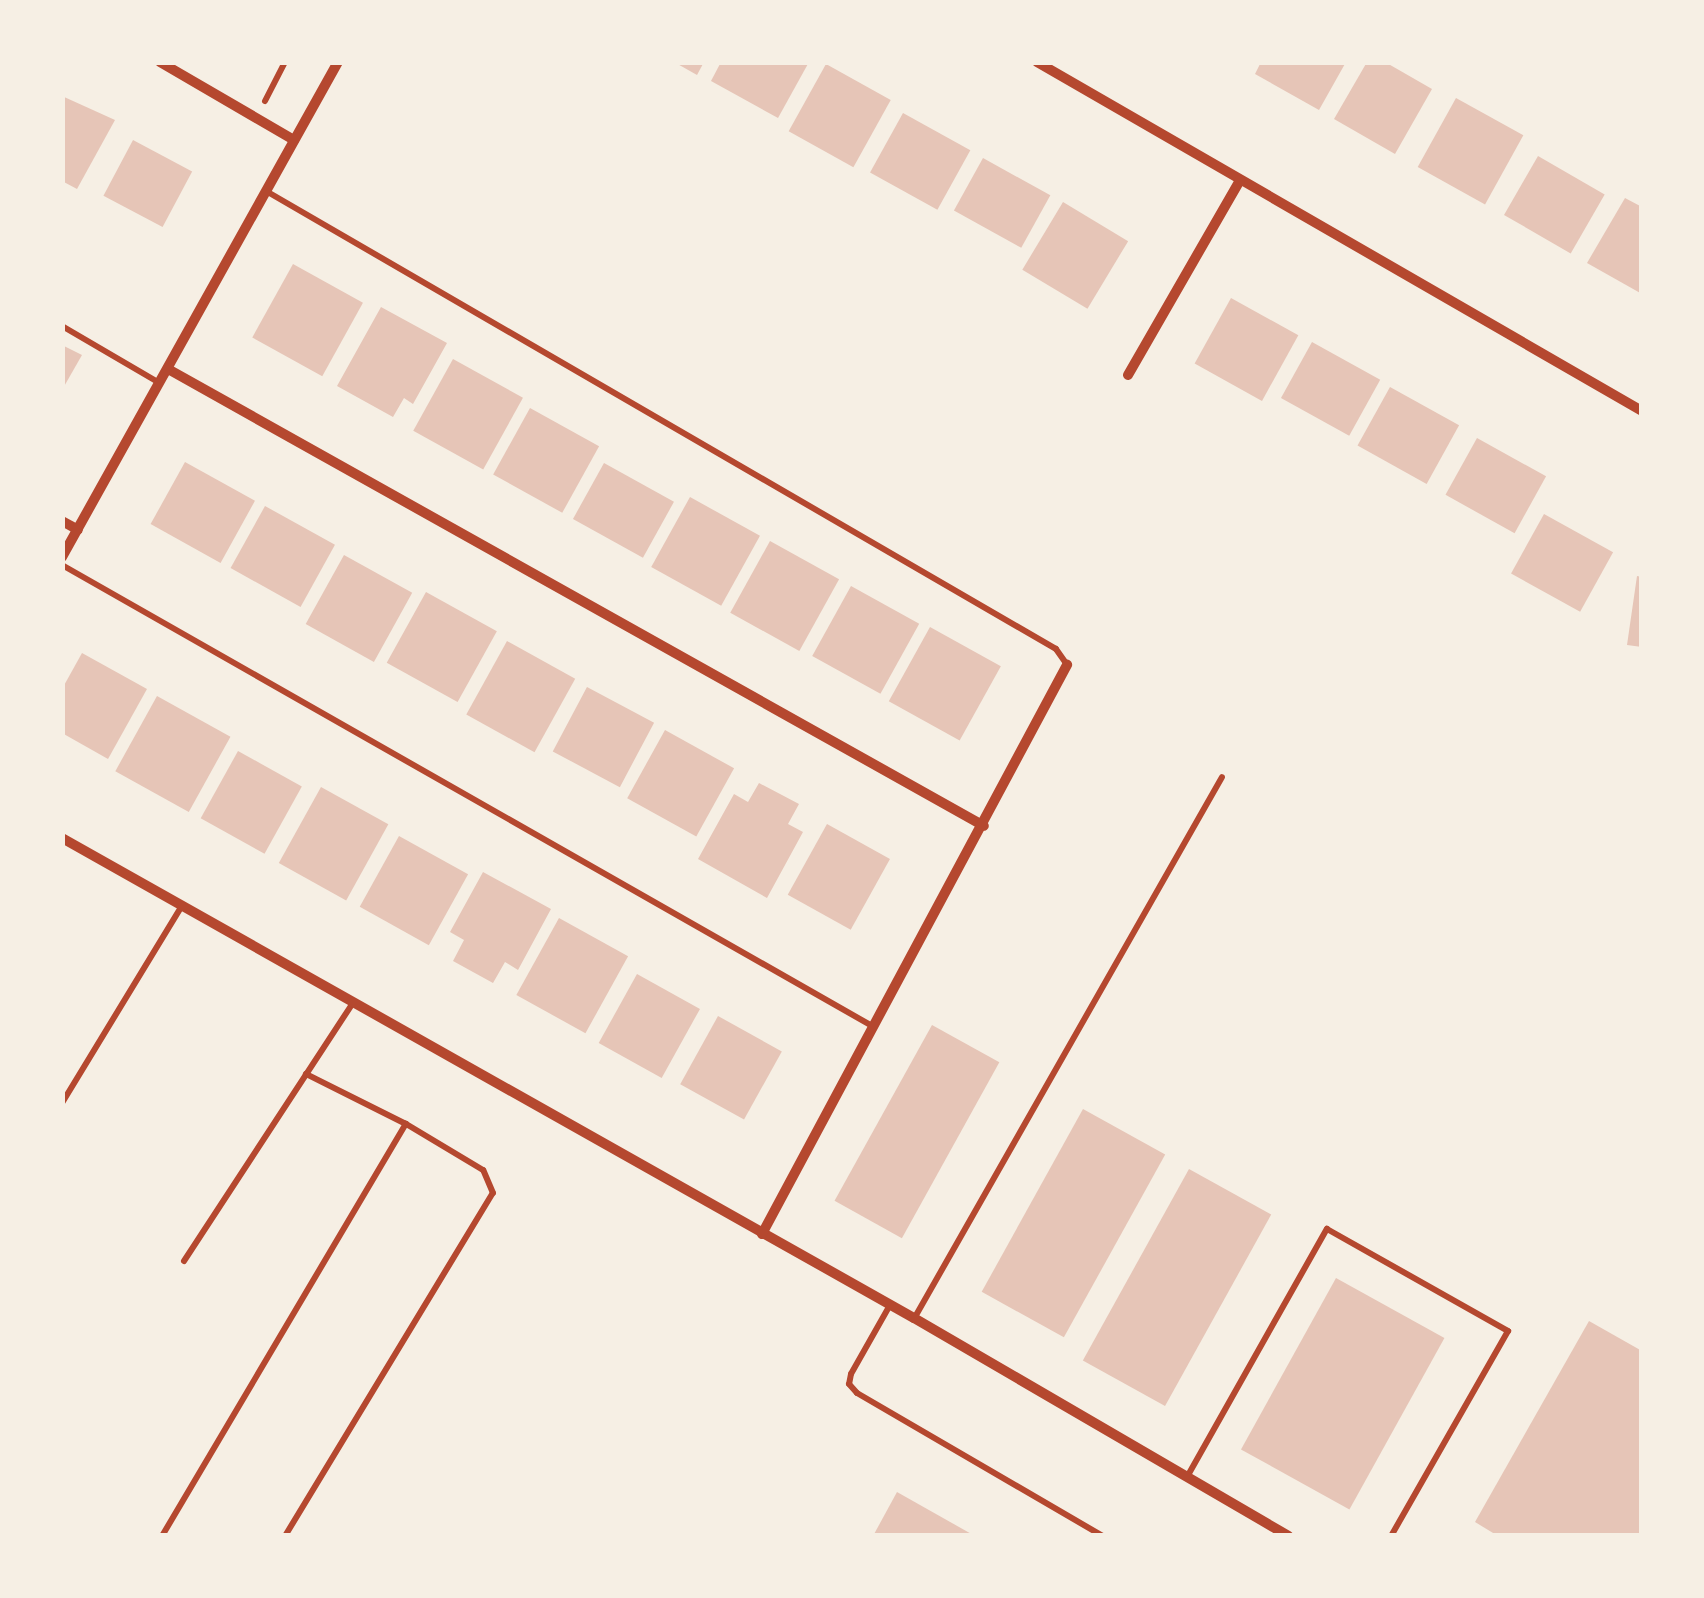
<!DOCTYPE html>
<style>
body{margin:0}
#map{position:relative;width:1704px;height:1598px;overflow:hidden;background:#f6efe4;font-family:"IBM Plex Sans",sans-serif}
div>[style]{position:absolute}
.building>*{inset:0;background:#e6c5b7;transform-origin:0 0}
.path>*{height:6px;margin:-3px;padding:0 3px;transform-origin:3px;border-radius:3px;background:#b5482f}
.service>*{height:6px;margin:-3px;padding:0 3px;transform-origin:3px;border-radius:3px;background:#b5482f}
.minor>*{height:10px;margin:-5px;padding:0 5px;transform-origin:5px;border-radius:5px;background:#b5482f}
span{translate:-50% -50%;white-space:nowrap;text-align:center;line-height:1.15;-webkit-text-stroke:10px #f6efe4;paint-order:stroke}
.frame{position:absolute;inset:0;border:65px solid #f6efe4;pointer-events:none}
</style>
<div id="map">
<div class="building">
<i style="clip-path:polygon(674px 62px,704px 62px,697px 75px)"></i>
<i style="clip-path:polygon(721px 62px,809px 62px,778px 118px,711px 81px)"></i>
<i style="clip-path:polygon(1261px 62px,1346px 62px,1319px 110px,1255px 74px)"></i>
<i style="clip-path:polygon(1367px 62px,1385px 62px,1432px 89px,1395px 154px,1334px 119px)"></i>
<i style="left:826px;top:64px;width:74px;height:77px;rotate:29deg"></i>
<i style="clip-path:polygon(62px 96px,115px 120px,77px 189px,62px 181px)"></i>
<i style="left:1456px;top:98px;width:77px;height:79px;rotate:29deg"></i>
<i style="left:903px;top:113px;width:77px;height:68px;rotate:29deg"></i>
<i style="left:133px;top:140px;width:67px;height:63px;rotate:28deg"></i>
<i style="left:1538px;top:156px;width:77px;height:68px;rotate:30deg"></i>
<i style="left:983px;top:158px;width:77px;height:60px;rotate:29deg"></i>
<i style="clip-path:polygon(1625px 198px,1642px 207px,1642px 294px,1587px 263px)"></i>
<i style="left:1063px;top:202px;width:76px;height:79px;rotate:31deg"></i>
<i style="left:293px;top:264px;width:80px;height:84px;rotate:29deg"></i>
<i style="left:1231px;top:298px;width:77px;height:75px;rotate:29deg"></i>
<i style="clip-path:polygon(381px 307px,447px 343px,413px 404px,404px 398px,393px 417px,337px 386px)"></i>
<i style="left:1312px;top:342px;width:78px;height:64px;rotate:29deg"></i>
<i style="clip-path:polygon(62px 345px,82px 355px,62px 390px)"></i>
<i style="left:453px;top:359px;width:80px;height:82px;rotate:29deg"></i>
<i style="left:1390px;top:387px;width:79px;height:67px;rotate:29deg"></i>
<i style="left:530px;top:408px;width:79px;height:76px;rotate:29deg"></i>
<i style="left:1477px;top:438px;width:79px;height:65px;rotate:29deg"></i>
<i style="left:185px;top:462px;width:80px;height:71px;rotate:29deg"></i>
<i style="left:604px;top:463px;width:80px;height:64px;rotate:29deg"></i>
<i style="left:690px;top:497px;width:80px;height:80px;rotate:29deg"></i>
<i style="left:265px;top:506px;width:80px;height:71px;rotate:29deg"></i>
<i style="left:1544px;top:514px;width:79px;height:68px;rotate:29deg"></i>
<i style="left:770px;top:541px;width:79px;height:82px;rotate:29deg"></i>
<i style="left:344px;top:555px;width:78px;height:79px;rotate:29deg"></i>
<i style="clip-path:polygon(1637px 576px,1642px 577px,1642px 647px,1627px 645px)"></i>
<i style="left:851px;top:586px;width:78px;height:80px;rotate:29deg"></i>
<i style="left:426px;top:592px;width:81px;height:81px;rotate:29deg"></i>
<i style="left:930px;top:627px;width:81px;height:85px;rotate:29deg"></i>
<i style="left:507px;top:641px;width:78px;height:84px;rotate:29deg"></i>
<i style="clip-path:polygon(82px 653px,147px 689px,108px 759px,62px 733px,62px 689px)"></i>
<i style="left:587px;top:687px;width:76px;height:73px;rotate:28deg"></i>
<i style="left:157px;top:696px;width:84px;height:86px;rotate:29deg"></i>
<i style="left:665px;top:730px;width:79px;height:78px;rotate:29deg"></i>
<i style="left:238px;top:751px;width:73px;height:77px;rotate:29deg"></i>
<i style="clip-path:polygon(759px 783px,799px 804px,788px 824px,803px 832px,767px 898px,698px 859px,734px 794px,748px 802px)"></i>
<i style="left:321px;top:787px;width:77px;height:87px;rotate:29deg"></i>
<i style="left:827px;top:824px;width:72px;height:81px;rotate:29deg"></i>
<i style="left:399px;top:836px;width:79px;height:81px;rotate:29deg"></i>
<i style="clip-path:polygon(483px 872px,551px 909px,518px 970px,505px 962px,493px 983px,453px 961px,464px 940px,450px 932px)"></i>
<i style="left:559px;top:918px;width:79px;height:88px;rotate:29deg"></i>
<i style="left:637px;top:974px;width:72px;height:79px;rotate:29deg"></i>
<i style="left:718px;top:1016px;width:73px;height:78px;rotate:29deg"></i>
<i style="left:932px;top:1025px;width:77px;height:201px;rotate:29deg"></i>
<i style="left:1083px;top:1109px;width:94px;height:209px;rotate:29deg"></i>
<i style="left:1189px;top:1169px;width:94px;height:219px;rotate:29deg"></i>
<i style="left:1336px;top:1278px;width:124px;height:196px;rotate:29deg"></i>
<i style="clip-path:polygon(1589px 1321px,1642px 1351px,1642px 1536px,1498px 1536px,1475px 1522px)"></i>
<i style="clip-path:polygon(897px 1492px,975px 1536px,873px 1536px)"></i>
</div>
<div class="path">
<i style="left:265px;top:101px;width:44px;rotate:-62.9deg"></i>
</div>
<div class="service">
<i style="left:266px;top:191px;width:913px;rotate:30.1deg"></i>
<i style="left:1056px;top:649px;width:19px;rotate:55deg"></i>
<i style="left:62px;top:326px;width:111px;rotate:30.3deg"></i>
<i style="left:62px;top:565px;width:934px;rotate:29.64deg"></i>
<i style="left:62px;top:1103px;width:231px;rotate:-58.7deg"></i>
<i style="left:184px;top:1261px;width:308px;rotate:-56.8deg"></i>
<i style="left:890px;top:1305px;width:79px;rotate:119.5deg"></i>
<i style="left:851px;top:1374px;width:10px;rotate:101deg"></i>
<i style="left:849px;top:1384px;width:12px;rotate:48deg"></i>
<i style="left:857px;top:1393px;width:285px;rotate:30.2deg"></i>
<i style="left:915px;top:1317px;width:621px;rotate:-60.38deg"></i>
<i style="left:1187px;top:1477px;width:285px;rotate:-60.6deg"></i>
<i style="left:1327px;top:1229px;width:208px;rotate:29.4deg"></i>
<i style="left:1508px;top:1331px;width:236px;rotate:119.7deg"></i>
<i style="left:162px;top:1536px;width:479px;rotate:-59.4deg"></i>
<i style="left:285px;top:1536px;width:401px;rotate:-58.8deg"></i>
<i style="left:493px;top:1193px;width:25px;rotate:-113deg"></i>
<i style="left:483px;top:1170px;width:90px;rotate:-149.1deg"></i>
<i style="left:406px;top:1124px;width:112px;rotate:-153.4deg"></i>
</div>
<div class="minor">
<i style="left:160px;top:62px;width:155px;rotate:30.2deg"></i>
<i style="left:1037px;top:62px;width:698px;rotate:29.98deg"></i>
<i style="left:168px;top:369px;width:935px;rotate:29.25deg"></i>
<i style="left:1128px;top:375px;width:225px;rotate:-60.1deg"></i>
<i style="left:62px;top:521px;width:18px;rotate:29deg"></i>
<i style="left:62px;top:557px;width:567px;rotate:-60.86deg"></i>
<i style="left:62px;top:838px;width:978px;rotate:29.4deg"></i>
<i style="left:914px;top:1318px;width:433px;rotate:30.2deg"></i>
<i style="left:762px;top:1234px;width:646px;rotate:-61.81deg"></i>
</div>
<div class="frame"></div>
</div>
